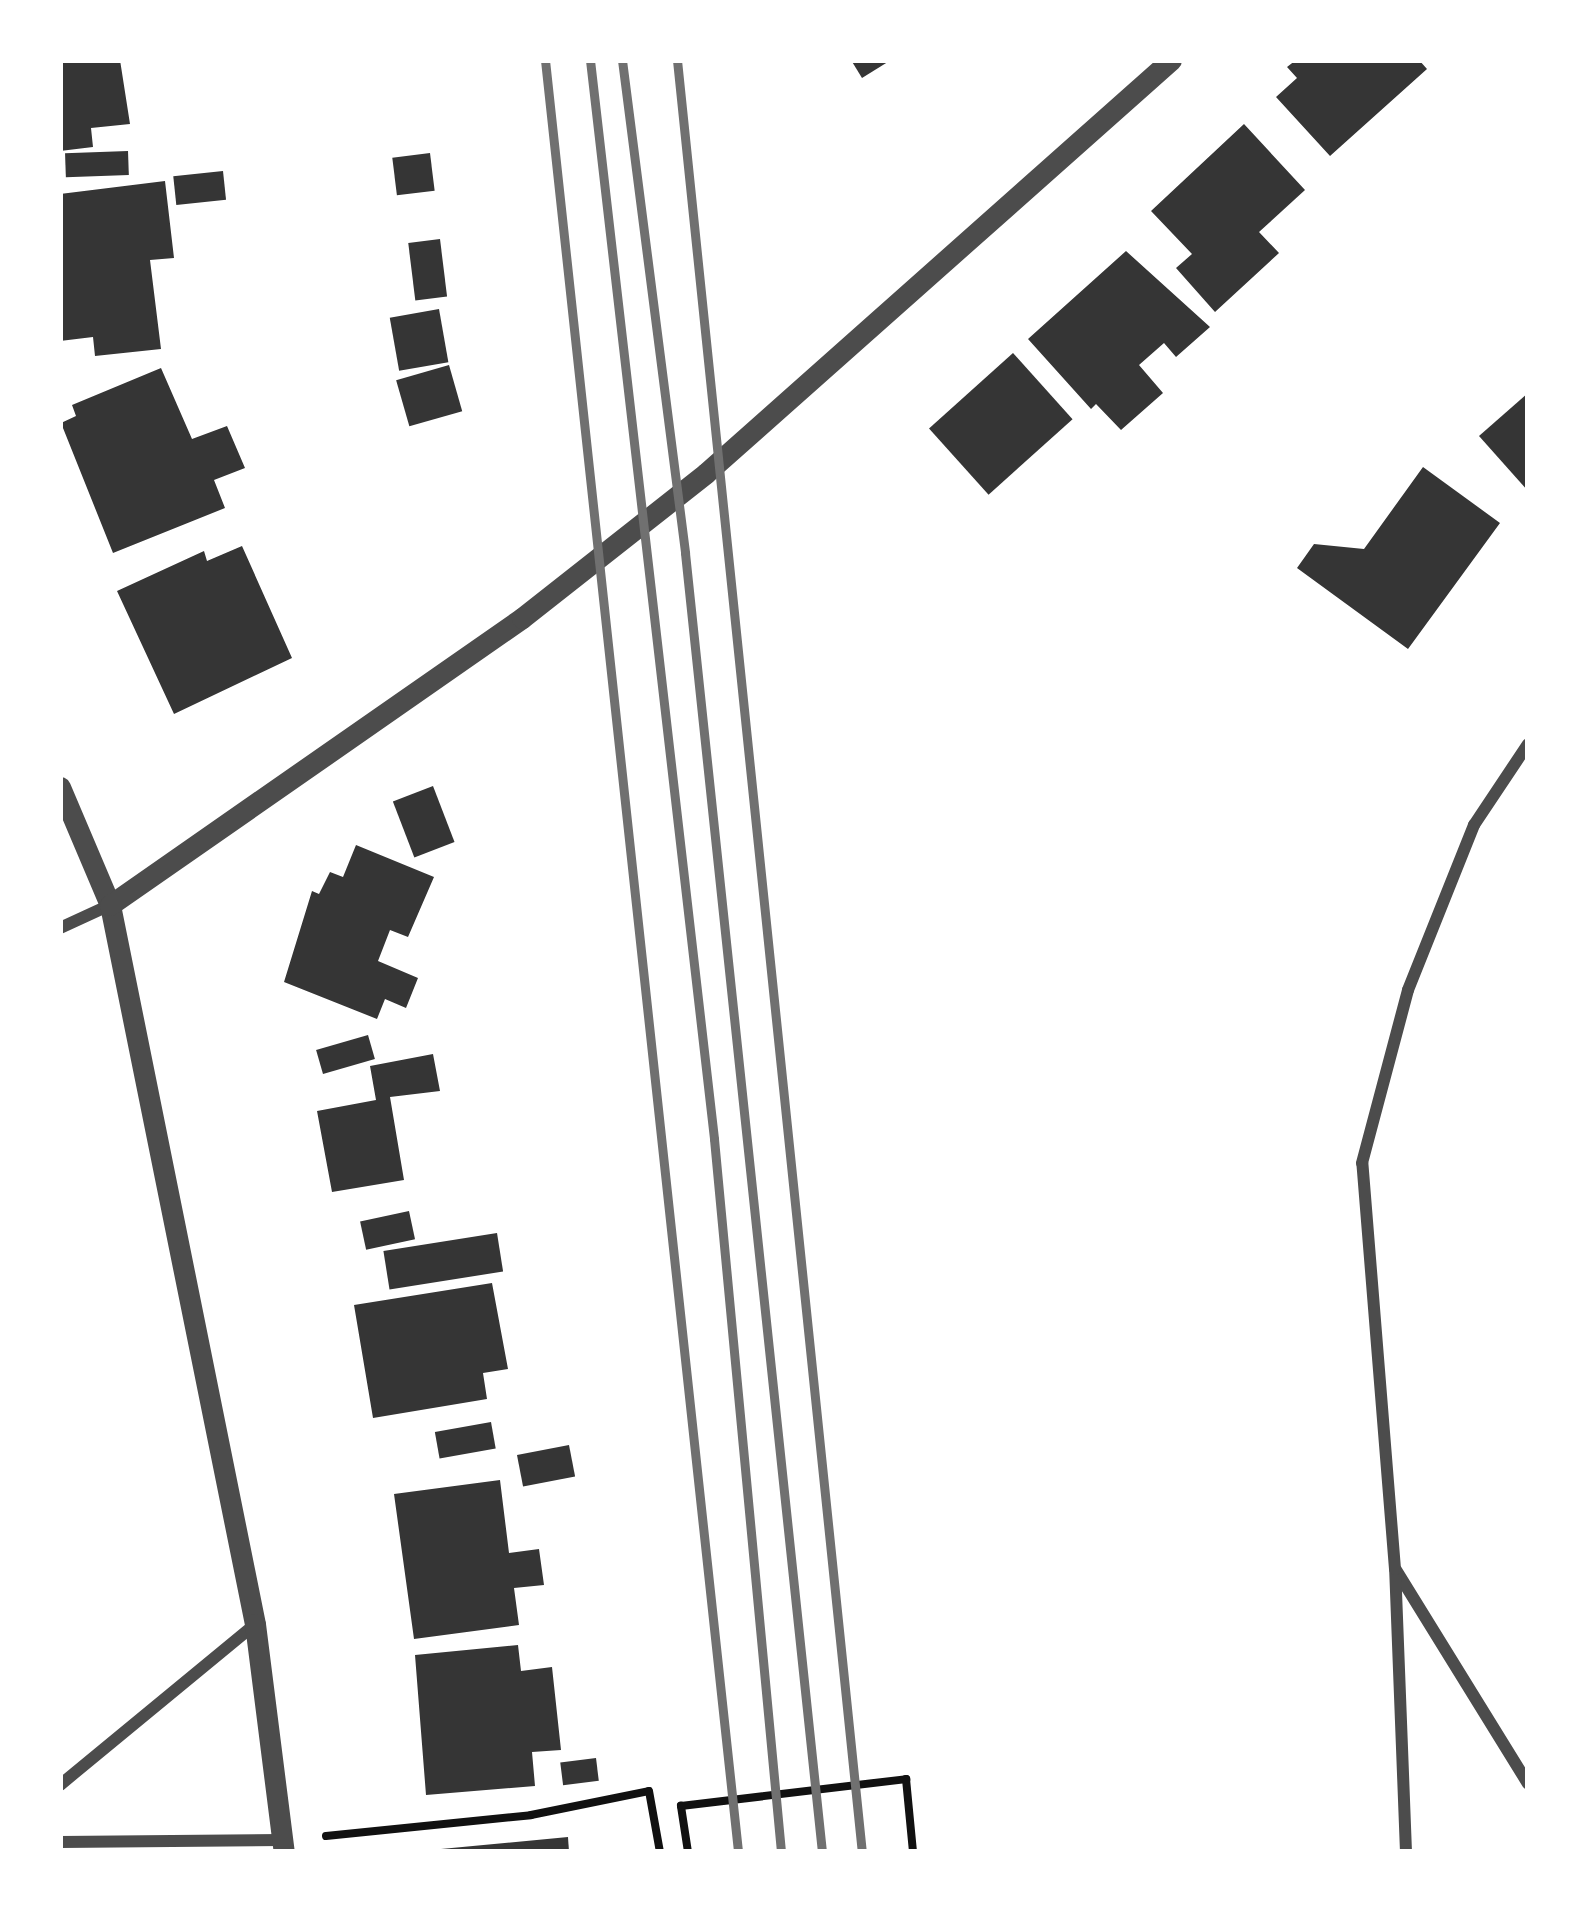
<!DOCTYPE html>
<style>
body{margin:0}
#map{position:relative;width:1588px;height:1912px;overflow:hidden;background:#fff;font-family:"Varela Round",sans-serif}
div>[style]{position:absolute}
.building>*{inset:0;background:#353535;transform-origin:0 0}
.path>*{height:8px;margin:-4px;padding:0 4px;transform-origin:4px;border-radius:4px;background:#111}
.minor>*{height:12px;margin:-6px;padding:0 6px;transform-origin:6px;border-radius:6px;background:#4c4c4c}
.tertiary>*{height:21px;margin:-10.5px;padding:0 10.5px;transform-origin:10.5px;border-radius:10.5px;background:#4c4c4c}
.rail>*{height:9px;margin:-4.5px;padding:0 4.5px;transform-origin:4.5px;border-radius:4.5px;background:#707070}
span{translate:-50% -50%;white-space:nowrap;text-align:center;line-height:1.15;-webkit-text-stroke:10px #fff;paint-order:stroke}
.frame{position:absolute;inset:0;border:63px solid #fff;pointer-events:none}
</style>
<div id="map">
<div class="building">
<i style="clip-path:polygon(60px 60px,120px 60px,130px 124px,91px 128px,93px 147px,60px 151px)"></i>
<i style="clip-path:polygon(851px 60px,891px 60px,862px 78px)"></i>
<i style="clip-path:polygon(1296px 60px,1419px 60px,1427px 69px,1330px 156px,1276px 97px,1297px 78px,1287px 67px)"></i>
<i style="clip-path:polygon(1244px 124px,1305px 190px,1259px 232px,1279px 253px,1215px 312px,1176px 268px,1192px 254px,1151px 211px)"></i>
<i style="left:128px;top:151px;width:24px;height:63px;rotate:88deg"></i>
<i style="left:430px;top:153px;width:38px;height:38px;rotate:83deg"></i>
<i style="left:223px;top:171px;width:29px;height:50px;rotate:84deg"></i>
<i style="clip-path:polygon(165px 181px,174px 258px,150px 260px,161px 349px,95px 356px,93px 337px,60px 341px,60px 194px)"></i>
<i style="left:440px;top:239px;width:58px;height:32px;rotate:83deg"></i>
<i style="clip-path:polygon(1126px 251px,1210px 327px,1176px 357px,1164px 343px,1139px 365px,1163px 393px,1121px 430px,1096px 404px,1091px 409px,1028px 339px)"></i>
<i style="left:439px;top:309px;width:54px;height:50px;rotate:80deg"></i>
<i style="left:1013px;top:353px;width:89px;height:113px;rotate:48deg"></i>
<i style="left:449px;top:365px;width:48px;height:55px;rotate:74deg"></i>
<i style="clip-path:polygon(161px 368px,192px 439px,227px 426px,245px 468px,214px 480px,225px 508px,113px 553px,61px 423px,76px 416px,72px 405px)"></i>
<i style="clip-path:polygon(1528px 393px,1528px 491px,1479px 436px)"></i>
<i style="clip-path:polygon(1423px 467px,1500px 523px,1408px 649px,1297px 568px,1314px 544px,1364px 549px)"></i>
<i style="clip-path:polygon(242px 546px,292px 658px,174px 714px,117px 591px,204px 551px,207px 561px)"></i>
<i style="left:433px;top:786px;width:60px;height:43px;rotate:69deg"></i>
<i style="clip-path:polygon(356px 845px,434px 877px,408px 937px,390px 930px,378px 961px,418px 978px,406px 1008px,385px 999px,377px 1019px,284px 982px,312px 891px,319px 894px,330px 872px,343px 877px)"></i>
<i style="left:368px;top:1035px;width:25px;height:54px;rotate:74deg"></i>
<i style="clip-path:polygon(433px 1054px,440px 1091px,390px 1097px,404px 1180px,332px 1192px,317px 1111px,376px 1100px,370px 1066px)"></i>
<i style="left:409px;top:1211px;width:29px;height:50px;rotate:78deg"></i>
<i style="left:497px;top:1233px;width:39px;height:115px;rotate:81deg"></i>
<i style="clip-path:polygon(492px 1283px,508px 1369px,483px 1373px,487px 1399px,373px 1418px,354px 1305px)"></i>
<i style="left:491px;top:1422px;width:27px;height:57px;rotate:80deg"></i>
<i style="left:569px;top:1445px;width:32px;height:53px;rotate:79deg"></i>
<i style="clip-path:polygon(500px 1480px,509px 1553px,539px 1549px,544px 1585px,514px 1588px,519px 1625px,414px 1639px,394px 1494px)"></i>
<i style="clip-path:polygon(518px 1645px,521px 1671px,552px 1667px,561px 1750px,532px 1752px,535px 1786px,426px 1795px,415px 1655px)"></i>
<i style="left:596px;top:1758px;width:23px;height:36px;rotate:83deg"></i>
<i style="clip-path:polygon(568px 1837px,569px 1852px,441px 1852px,441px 1849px)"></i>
</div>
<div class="path">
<i style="left:326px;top:1836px;width:206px;rotate:-5.8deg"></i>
<i style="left:531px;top:1815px;width:120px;rotate:-11.5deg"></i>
<i style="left:649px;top:1791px;width:62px;rotate:79.8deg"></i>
<i style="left:688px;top:1852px;width:47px;rotate:-98.7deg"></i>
<i style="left:681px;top:1806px;width:227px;rotate:-6.8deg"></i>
<i style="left:906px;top:1779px;width:73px;rotate:84.5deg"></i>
</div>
<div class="minor">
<i style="left:60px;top:928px;width:55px;rotate:-24.7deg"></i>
<i style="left:1396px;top:1570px;width:251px;rotate:58.3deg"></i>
<i style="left:60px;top:1785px;width:253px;rotate:-39.5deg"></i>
<i style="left:60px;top:1842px;width:222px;rotate:-0.5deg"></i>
<i style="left:1406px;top:1852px;width:283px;rotate:-92.2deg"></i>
<i style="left:1395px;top:1569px;width:407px;rotate:-94.6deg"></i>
<i style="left:1362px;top:1163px;width:179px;rotate:-75.1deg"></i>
<i style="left:1408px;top:990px;width:178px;rotate:-68.2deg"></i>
<i style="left:1474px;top:825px;width:97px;rotate:-56.3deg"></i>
</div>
<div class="tertiary">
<i style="left:60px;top:787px;width:128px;rotate:67deg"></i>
<i style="left:110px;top:905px;width:733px;rotate:78.6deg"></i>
<i style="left:255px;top:1624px;width:230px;rotate:82.8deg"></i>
<i style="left:110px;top:905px;width:502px;rotate:-34.86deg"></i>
<i style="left:522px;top:618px;width:234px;rotate:-38.2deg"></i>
<i style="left:706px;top:473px;width:622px;rotate:-41.61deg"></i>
</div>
<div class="rail">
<i style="left:545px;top:60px;width:1802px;rotate:83.85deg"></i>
<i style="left:590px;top:60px;width:1086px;rotate:83.44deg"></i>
<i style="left:714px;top:1139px;width:716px;rotate:84.63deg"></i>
<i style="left:622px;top:60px;width:497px;rotate:82.7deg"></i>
<i style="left:685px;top:553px;width:1306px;rotate:83.98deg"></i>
<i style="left:677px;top:60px;width:1802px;rotate:84.11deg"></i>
</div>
<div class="frame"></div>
</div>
